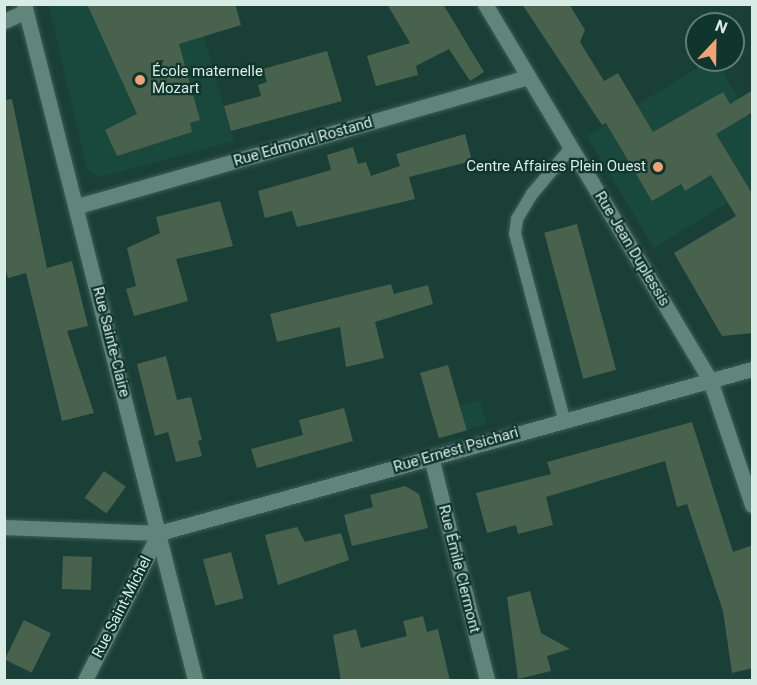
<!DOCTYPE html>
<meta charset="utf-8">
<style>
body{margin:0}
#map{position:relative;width:757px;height:685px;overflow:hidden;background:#1a3f36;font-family:Roboto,sans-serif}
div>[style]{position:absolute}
.built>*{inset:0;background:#19493d;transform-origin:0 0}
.building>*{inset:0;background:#49624e;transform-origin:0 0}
.roads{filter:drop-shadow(0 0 2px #3c5d55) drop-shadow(0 0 2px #3c5d55)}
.service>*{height:12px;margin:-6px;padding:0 6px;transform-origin:6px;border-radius:6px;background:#60867b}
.minor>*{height:15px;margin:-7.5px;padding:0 7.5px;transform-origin:7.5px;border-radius:7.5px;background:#60867b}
.tertiary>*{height:15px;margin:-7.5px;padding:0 7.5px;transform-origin:7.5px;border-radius:7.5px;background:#60867b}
.dots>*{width:16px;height:16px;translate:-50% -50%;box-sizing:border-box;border:3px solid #0f352c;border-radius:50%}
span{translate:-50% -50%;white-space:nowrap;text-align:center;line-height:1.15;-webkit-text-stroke:4.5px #0f352c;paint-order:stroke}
.poi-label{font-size:15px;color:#d8ece6}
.left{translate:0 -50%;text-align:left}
.right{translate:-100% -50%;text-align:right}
.street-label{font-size:15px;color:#d8ece6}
.frame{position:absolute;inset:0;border:6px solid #d8ece6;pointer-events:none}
.north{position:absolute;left:685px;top:12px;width:60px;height:60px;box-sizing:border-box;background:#0f352c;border:2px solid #5f7e76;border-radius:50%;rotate:22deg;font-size:16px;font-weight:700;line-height:24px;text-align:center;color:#d8ece6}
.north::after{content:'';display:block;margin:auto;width:21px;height:27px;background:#efa376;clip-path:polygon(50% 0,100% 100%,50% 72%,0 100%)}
</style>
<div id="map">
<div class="built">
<i style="clip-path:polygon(49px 5px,195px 5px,234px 141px,101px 177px,87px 170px)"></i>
<i style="clip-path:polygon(710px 60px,716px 60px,752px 121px,752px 188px,654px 248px,587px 136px)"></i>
<i style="left:480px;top:400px;width:25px;height:22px;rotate:74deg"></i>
</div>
<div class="building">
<i style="clip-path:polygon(87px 4px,235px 4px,241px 25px,179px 44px,200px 120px,190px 123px,192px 132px,117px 156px,105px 130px,137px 114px)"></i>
<i style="clip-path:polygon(387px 4px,443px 4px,484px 72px,470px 81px,449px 49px,416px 66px,418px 75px,376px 86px,367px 56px,410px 43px)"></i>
<i style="clip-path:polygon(522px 4px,569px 4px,585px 30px,580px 42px,604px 81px,618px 73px,653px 132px,723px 92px,730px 104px,753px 90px,753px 112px,716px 134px,753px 195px,753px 333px,722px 336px,674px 253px,736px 216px,711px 175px,685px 191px,681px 184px,652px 201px,606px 123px,602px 125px)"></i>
<i style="clip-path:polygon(327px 51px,342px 101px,231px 131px,224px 106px,261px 96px,258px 85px,267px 82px,263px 69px)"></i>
<i style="clip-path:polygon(12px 99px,47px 268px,72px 261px,88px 326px,67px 331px,94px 413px,62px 421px,26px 273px,8px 278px,4px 264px,4px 100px)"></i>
<i style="clip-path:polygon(465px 134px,472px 161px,409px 177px,415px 199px,297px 227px,292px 211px,265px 218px,258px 191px,331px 170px,327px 155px,353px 147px,358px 164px,366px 162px,371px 176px,400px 166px,396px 154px)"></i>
<i style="clip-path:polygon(220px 201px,233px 246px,176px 259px,188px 301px,134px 316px,126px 289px,136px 286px,127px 248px,160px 233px,156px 217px)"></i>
<i style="left:577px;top:224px;width:151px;height:34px;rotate:75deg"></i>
<i style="clip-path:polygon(391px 284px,394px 294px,428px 285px,433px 304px,375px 322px,384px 358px,346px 367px,340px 327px,277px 342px,270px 314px)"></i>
<i style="clip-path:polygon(166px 356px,177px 400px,191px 397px,202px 440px,198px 441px,202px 456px,176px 462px,168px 432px,155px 436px,137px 364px)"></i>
<i style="left:448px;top:365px;width:68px;height:29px;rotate:74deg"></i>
<i style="clip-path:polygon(344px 408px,353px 441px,257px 468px,251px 449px,303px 435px,299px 420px)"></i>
<i style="clip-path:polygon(692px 422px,733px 552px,753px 545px,753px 668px,732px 673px,723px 611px,687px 504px,677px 507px,665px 461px,546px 497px,553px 525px,518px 534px,516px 525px,487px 533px,476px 493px,551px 474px,547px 462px)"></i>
<i style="left:104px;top:471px;width:27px;height:33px;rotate:36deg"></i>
<i style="clip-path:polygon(405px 486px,419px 494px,428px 528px,352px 546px,344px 515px,373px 507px,370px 495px)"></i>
<i style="clip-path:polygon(297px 527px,305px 542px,341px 533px,349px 560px,278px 585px,265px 535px)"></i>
<i style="left:231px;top:552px;width:48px;height:29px;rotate:75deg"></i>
<i style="left:63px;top:556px;width:29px;height:33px;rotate:2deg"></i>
<i style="clip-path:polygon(530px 591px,541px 633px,570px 649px,547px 656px,551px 671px,518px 679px,507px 597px)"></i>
<i style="clip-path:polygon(423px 616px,427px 632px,438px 629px,450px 681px,341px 681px,333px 635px,356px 629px,361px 648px,407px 636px,403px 621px)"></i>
<i style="left:24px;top:620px;width:30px;height:44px;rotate:26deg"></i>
</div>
<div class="roads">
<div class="service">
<i style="left:564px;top:419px;width:191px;rotate:-104.8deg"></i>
<i style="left:515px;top:234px;width:15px;rotate:-82deg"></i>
<i style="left:517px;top:219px;width:29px;rotate:-59deg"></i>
<i style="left:532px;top:194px;width:60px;rotate:-49.7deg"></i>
</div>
<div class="minor">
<i style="left:4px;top:21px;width:24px;rotate:-24deg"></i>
<i style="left:78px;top:206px;width:467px;rotate:-16deg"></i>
<i style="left:431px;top:457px;width:230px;rotate:75.9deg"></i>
<i style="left:4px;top:527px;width:155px;rotate:2.2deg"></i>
<i style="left:159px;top:533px;width:615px;rotate:-15.46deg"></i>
<i style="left:85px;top:680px;width:165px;rotate:-63.3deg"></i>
</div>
<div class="tertiary">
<i style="left:24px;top:4px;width:697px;rotate:75.8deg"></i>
<i style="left:485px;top:4px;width:438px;rotate:59.1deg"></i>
<i style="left:710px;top:380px;width:132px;rotate:71.4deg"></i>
</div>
</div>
<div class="dots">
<i style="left:140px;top:80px;background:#efa376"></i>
<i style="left:658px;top:167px;background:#efa376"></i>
</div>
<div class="poi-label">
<span class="left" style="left:152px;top:80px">École maternelle<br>Mozart</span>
<span class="right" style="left:646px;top:167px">Centre Affaires Plein Ouest</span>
</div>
<div class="street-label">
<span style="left:303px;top:142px;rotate:-16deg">Rue Edmond Rostand</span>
<span style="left:632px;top:249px;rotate:59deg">Rue Jean Duplessis</span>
<span style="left:111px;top:342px;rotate:76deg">Rue Sainte-Claire</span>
<span style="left:456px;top:450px;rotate:-16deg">Rue Ernest Psichari</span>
<span style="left:459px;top:569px;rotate:76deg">Rue Émile Clermont</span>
<span style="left:122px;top:607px;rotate:-63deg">Rue Saint-Michel</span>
</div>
<div class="frame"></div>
<div class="north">N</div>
</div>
